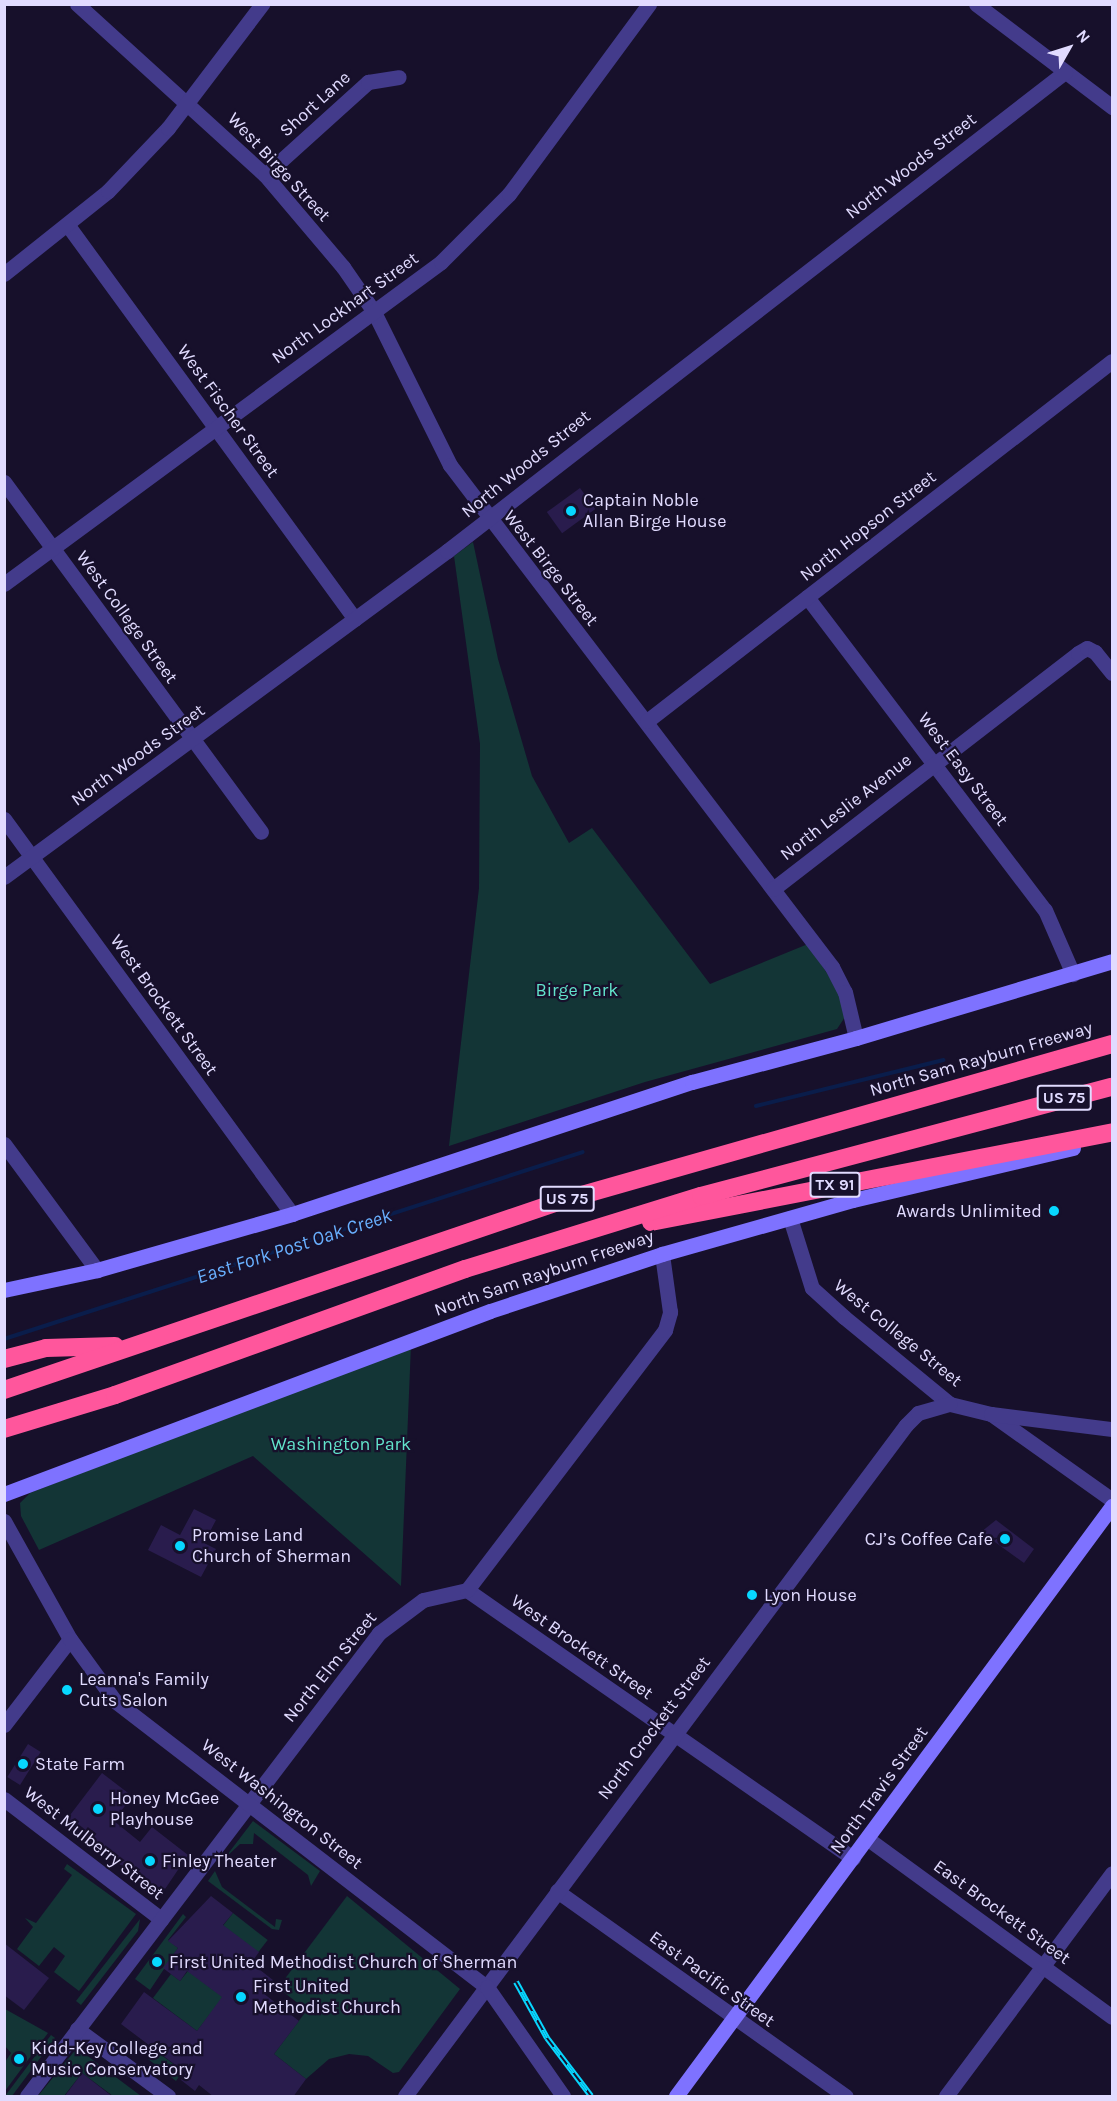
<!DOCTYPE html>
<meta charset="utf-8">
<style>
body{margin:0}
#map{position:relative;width:1117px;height:2101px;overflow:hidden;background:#17102b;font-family:Karla,sans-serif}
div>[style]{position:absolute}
.green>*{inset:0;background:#133536;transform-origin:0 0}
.stream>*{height:4px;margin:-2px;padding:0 2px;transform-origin:2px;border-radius:2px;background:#0a1d4b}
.building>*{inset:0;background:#291c4d;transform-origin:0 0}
.minor>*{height:15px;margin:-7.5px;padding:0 7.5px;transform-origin:7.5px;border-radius:7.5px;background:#433b8b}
.tertiary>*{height:15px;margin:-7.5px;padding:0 7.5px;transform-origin:7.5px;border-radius:7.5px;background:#433b8b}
.secondary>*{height:15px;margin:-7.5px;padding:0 7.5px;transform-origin:7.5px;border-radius:7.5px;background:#7e72ff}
.motorway>*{height:18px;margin:-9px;padding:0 9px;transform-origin:9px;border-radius:9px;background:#ff569c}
.rail>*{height:6px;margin-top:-3px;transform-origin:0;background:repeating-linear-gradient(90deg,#17102b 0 11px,#07d7ff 0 22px);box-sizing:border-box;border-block:2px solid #07d7ff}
.dots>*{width:16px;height:16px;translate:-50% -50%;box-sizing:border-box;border:3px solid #17102b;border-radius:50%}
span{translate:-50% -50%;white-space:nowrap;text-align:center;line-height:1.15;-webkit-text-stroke:4.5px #17102b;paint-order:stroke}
.shield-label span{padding:2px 4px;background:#17102b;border:2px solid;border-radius:4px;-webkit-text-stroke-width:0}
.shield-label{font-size:16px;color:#e1dbff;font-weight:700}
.street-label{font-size:18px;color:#e1dbff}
.poi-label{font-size:18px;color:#e1dbff}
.left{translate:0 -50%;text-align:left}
.right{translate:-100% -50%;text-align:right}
.park-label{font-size:18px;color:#62e3cb}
.water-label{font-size:20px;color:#69b0ff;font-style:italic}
.frame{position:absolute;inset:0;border:6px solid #e1dbff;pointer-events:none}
.north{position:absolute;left:1039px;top:18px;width:60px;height:60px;-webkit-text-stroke:4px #17102b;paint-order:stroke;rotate:51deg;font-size:16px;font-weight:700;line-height:24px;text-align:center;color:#e1dbff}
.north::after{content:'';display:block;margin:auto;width:21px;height:27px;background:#e1dbff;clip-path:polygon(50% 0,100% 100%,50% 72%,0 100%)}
</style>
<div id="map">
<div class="green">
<i style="clip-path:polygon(473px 542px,498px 659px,532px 776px,569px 843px,592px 828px,710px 984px,808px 944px,838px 990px,845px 1017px,837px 1029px,645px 1082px,449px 1146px,479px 888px,480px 744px,454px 556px)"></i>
<i style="clip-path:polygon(411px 1345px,401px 1586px,253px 1456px,39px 1550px,21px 1516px,20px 1503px,30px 1493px)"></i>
<i style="clip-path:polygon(253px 1821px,320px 1871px,311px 1886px,308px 1875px,254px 1833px,253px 1844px,240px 1844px,224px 1859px)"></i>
<i style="clip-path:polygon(67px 1864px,136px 1914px,79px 1991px,54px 1972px,65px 1956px,54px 1947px,39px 1966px,17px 1949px,33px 1927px,25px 1918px,36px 1923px,72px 1875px,64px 1869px)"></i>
<i style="clip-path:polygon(215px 1871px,222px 1887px,275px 1927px,276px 1919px,282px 1920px,279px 1930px,272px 1929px,208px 1881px)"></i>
<i style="clip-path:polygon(347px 1896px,460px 1989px,399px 2072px,393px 2073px,368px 2056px,349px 2054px,329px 2059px,306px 2079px,274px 2054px,307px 2010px,278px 1988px)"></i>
<i style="left:233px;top:1913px;width:44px;height:16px;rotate:38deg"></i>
<i style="clip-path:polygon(183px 1914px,186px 1917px,168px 1940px,178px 1948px,150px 1990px,135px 1979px)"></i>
<i style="clip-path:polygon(140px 1919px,138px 1931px,81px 2005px,76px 2001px)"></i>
<i style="clip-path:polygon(188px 1971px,223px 1997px,197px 2031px,153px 1998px,171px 1974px,180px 1981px)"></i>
<i style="clip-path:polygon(5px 2009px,48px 2033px,5px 2091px,5px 2062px,11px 2053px,5px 2046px)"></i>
<i style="clip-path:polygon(51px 2035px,55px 2038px,12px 2096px,5px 2096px)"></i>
<i style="clip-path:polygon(145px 2043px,183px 2071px,176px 2081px,148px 2059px)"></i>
<i style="clip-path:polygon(77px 2048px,141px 2096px,113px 2096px,82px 2073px,64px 2096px,38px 2096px)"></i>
</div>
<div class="stream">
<i style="left:756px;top:1106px;width:193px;rotate:-13.8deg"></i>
<i style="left:4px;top:1339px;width:608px;rotate:-17.9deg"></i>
</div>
<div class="building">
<i style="left:580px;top:488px;width:26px;height:41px;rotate:54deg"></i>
<i style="clip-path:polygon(194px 1509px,216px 1520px,204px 1543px,216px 1549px,201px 1577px,148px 1550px,161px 1525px,180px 1535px)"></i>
<i style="clip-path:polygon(996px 1520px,1034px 1549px,1024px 1563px,981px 1532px)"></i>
<i style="left:28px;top:1744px;width:15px;height:39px;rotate:32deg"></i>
<i style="clip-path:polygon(102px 1773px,132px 1796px,114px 1821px,140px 1842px,152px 1827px,188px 1855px,161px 1895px,64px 1823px)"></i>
<i style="clip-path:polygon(211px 1896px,233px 1913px,223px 1925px,259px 1952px,251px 1963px,273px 1980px,263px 1993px,299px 2021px,274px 2054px,306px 2079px,293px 2097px,214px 2097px,199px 2085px,195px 2091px,181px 2080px,186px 2073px,121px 2024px,144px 1992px,197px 2031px,222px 1997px,187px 1971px,180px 1981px,163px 1968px,178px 1948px,168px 1941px)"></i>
<i style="clip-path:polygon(4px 1943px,49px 1978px,24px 2010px,4px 1995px)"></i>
<i style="clip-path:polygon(82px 2073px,113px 2097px,64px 2097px)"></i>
</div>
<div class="minor">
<i style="left:77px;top:4px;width:254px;rotate:42.3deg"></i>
<i style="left:265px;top:175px;width:121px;rotate:49.7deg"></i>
<i style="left:343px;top:267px;width:55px;rotate:55.4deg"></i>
<i style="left:374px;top:312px;width:171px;rotate:63.6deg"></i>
<i style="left:450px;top:465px;width:631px;rotate:52.73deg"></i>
<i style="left:832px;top:967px;width:28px;rotate:63deg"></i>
<i style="left:845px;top:992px;width:47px;rotate:76.6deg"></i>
<i style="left:976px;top:4px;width:171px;rotate:37.1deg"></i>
<i style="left:265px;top:175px;width:139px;rotate:-42.1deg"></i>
<i style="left:368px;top:82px;width:31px;rotate:-9deg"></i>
<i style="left:69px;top:227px;width:485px;rotate:53.9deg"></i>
<i style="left:4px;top:482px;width:434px;rotate:53.7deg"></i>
<i style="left:4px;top:584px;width:543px;rotate:-36.38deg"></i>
<i style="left:441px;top:262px;width:96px;rotate:-45deg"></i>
<i style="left:509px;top:194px;width:236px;rotate:-53.6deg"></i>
<i style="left:807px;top:597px;width:393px;rotate:52.8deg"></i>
<i style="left:1045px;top:910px;width:70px;rotate:66.4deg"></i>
<i style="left:647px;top:721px;width:588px;rotate:-37.75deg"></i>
<i style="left:4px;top:819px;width:489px;rotate:53.9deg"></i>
<i style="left:4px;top:877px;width:550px;rotate:-36.35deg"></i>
<i style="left:447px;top:551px;width:782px;rotate:-37.78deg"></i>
<i style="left:773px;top:889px;width:386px;rotate:-37.7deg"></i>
<i style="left:1078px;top:653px;width:10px;rotate:-29deg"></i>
<i style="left:1087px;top:648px;width:9px;rotate:27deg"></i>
<i style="left:1095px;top:652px;width:27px;rotate:51deg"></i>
<i style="left:4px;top:1144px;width:157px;rotate:53.6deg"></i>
<i style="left:790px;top:1218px;width:73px;rotate:72.6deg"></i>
<i style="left:812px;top:1288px;width:43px;rotate:42.2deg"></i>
<i style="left:844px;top:1317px;width:137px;rotate:39.4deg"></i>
<i style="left:950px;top:1404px;width:42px;rotate:13.7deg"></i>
<i style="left:991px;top:1414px;width:148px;rotate:35.4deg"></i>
<i style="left:991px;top:1414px;width:122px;rotate:7.1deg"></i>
<i style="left:467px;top:1590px;width:470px;rotate:34.8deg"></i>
<i style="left:4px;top:1725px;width:108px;rotate:-52.5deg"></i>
<i style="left:4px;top:1799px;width:198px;rotate:37.4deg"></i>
<i style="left:557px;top:1891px;width:354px;rotate:35.4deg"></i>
<i style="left:77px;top:2029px;width:113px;rotate:36.4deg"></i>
<i style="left:27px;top:2096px;width:582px;rotate:-52.76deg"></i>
<i style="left:379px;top:1633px;width:55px;rotate:-36.9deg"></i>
<i style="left:423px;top:1600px;width:45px;rotate:-12.8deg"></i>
<i style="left:467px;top:1590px;width:327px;rotate:-52.7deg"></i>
<i style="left:665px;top:1330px;width:19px;rotate:-74deg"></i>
<i style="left:670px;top:1312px;width:59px;rotate:-97.9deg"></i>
<i style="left:405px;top:2096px;width:837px;rotate:-53.25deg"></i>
<i style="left:906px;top:1425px;width:17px;rotate:-45deg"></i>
<i style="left:918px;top:1413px;width:33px;rotate:-16deg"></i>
<i style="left:946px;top:2096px;width:278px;rotate:-53.3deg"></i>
</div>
<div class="tertiary">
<i style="left:4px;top:274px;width:133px;rotate:-38.6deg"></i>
<i style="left:108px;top:191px;width:87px;rotate:-46.4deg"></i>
<i style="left:168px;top:128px;width:156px;rotate:-52.8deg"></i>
<i style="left:4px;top:1521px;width:135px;rotate:60.8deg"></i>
<i style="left:70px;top:1639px;width:77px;rotate:54deg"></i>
<i style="left:115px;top:1701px;width:469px;rotate:37.6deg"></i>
<i style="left:487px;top:1987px;width:133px;rotate:55.1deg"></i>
<i style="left:868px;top:1839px;width:302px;rotate:36.1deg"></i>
</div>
<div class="secondary">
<i style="left:4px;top:1290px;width:95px;rotate:-12.1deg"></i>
<i style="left:97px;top:1270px;width:203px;rotate:-16deg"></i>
<i style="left:292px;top:1214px;width:421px;rotate:-18.3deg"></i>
<i style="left:692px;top:1082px;width:170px;rotate:-15deg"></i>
<i style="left:856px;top:1038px;width:267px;rotate:-16.7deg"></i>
<i style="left:4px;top:1494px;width:519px;rotate:-20.63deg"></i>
<i style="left:490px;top:1311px;width:181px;rotate:-18.3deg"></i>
<i style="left:662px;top:1254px;width:198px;rotate:-15.8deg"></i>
<i style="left:853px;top:1200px;width:226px;rotate:-13.3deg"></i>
<i style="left:676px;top:2096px;width:734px;rotate:-53.54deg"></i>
</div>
<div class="motorway">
<i style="left:651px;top:1222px;width:470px;rotate:-11deg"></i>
<i style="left:4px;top:1359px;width:43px;rotate:-14.7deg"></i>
<i style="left:46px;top:1348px;width:69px;rotate:-1.7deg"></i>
<i style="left:4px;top:1390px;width:588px;rotate:-18.74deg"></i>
<i style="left:561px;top:1201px;width:573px;rotate:-15.9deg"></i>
<i style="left:4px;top:1429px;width:116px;rotate:-17deg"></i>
<i style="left:115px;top:1395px;width:372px;rotate:-19.8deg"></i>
<i style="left:465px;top:1269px;width:247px;rotate:-17.2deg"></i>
<i style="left:701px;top:1196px;width:425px;rotate:-14.9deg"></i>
</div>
<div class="rail">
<i style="left:516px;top:1982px;width:64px;rotate:61deg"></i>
<i style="left:547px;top:2038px;width:73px;rotate:52.8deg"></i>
</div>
<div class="dots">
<i style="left:571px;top:511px;background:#07d7ff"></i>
<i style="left:1054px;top:1211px;background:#07d7ff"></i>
<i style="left:1005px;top:1539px;background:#07d7ff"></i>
<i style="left:180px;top:1546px;background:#07d7ff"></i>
<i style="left:752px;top:1595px;background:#07d7ff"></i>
<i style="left:67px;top:1690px;background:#07d7ff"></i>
<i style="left:23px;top:1764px;background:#07d7ff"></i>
<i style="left:98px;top:1809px;background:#07d7ff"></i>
<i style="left:150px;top:1861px;background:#07d7ff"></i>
<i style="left:157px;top:1962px;background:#07d7ff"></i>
<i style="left:241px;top:1997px;background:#07d7ff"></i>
<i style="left:19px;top:2059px;background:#07d7ff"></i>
</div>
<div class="shield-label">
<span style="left:1064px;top:1098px">US 75</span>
<span style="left:835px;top:1185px">TX 91</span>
<span style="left:567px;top:1199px">US 75</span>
</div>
<div class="street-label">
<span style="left:315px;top:104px;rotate:-42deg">Short Lane</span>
<span style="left:911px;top:166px;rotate:-38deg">North Woods Street</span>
<span style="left:279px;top:167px;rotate:47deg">West Birge Street</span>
<span style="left:345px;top:308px;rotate:-36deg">North Lockhart Street</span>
<span style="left:228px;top:411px;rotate:54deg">West Fischer Street</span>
<span style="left:526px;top:464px;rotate:-39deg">North Woods Street</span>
<span style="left:868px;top:526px;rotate:-38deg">North Hopson Street</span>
<span style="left:551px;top:568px;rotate:52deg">West Birge Street</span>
<span style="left:127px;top:617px;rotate:54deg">West College Street</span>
<span style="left:138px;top:755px;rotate:-36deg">North Woods Street</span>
<span style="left:963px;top:769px;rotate:53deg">West Easy Street</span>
<span style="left:846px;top:807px;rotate:-38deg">North Leslie Avenue</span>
<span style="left:164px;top:1005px;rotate:54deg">West Brockett Street</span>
<span style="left:981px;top:1059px;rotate:-16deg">North Sam Rayburn Freeway</span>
<span style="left:544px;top:1273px;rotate:-19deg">North Sam Rayburn Freeway</span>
<span style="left:898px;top:1333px;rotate:39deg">West College Street</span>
<span style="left:582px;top:1647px;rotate:35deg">West Brockett Street</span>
<span style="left:330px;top:1667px;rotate:-51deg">North Elm Street</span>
<span style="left:654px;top:1728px;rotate:-53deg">North Crockett Street</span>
<span style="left:879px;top:1790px;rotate:-54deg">North Travis Street</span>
<span style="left:282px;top:1804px;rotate:38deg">West Washington Street</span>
<span style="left:94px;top:1843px;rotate:38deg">West Mulberry Street</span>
<span style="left:1002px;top:1912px;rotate:36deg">East Brockett Street</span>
<span style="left:712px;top:1979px;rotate:36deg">East Pacific Street</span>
</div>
<div class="poi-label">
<span class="left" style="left:583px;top:511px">Captain Noble<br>Allan Birge House</span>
<span class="right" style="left:1042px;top:1211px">Awards Unlimited</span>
<span class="left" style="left:192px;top:1546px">Promise Land<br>Church of Sherman</span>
<span class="right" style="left:993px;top:1539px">CJ’s Coffee Cafe</span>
<span class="left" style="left:764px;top:1595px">Lyon House</span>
<span class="left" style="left:79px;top:1690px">Leanna's Family<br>Cuts Salon</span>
<span class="left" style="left:35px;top:1764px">State Farm</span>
<span class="left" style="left:110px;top:1809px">Honey McGee<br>Playhouse</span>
<span class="left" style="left:162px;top:1861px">Finley Theater</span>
<span class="left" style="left:169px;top:1962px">First United Methodist Church of Sherman</span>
<span class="left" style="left:253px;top:1997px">First United<br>Methodist Church</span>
<span class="left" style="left:31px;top:2059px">Kidd-Key College and<br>Music Conservatory</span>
</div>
<div class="park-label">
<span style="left:577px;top:990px">Birge Park</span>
<span style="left:341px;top:1444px">Washington Park</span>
</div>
<div class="water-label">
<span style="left:294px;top:1246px;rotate:-18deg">East Fork Post Oak Creek</span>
</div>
<div class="frame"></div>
<div class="north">N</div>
</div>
